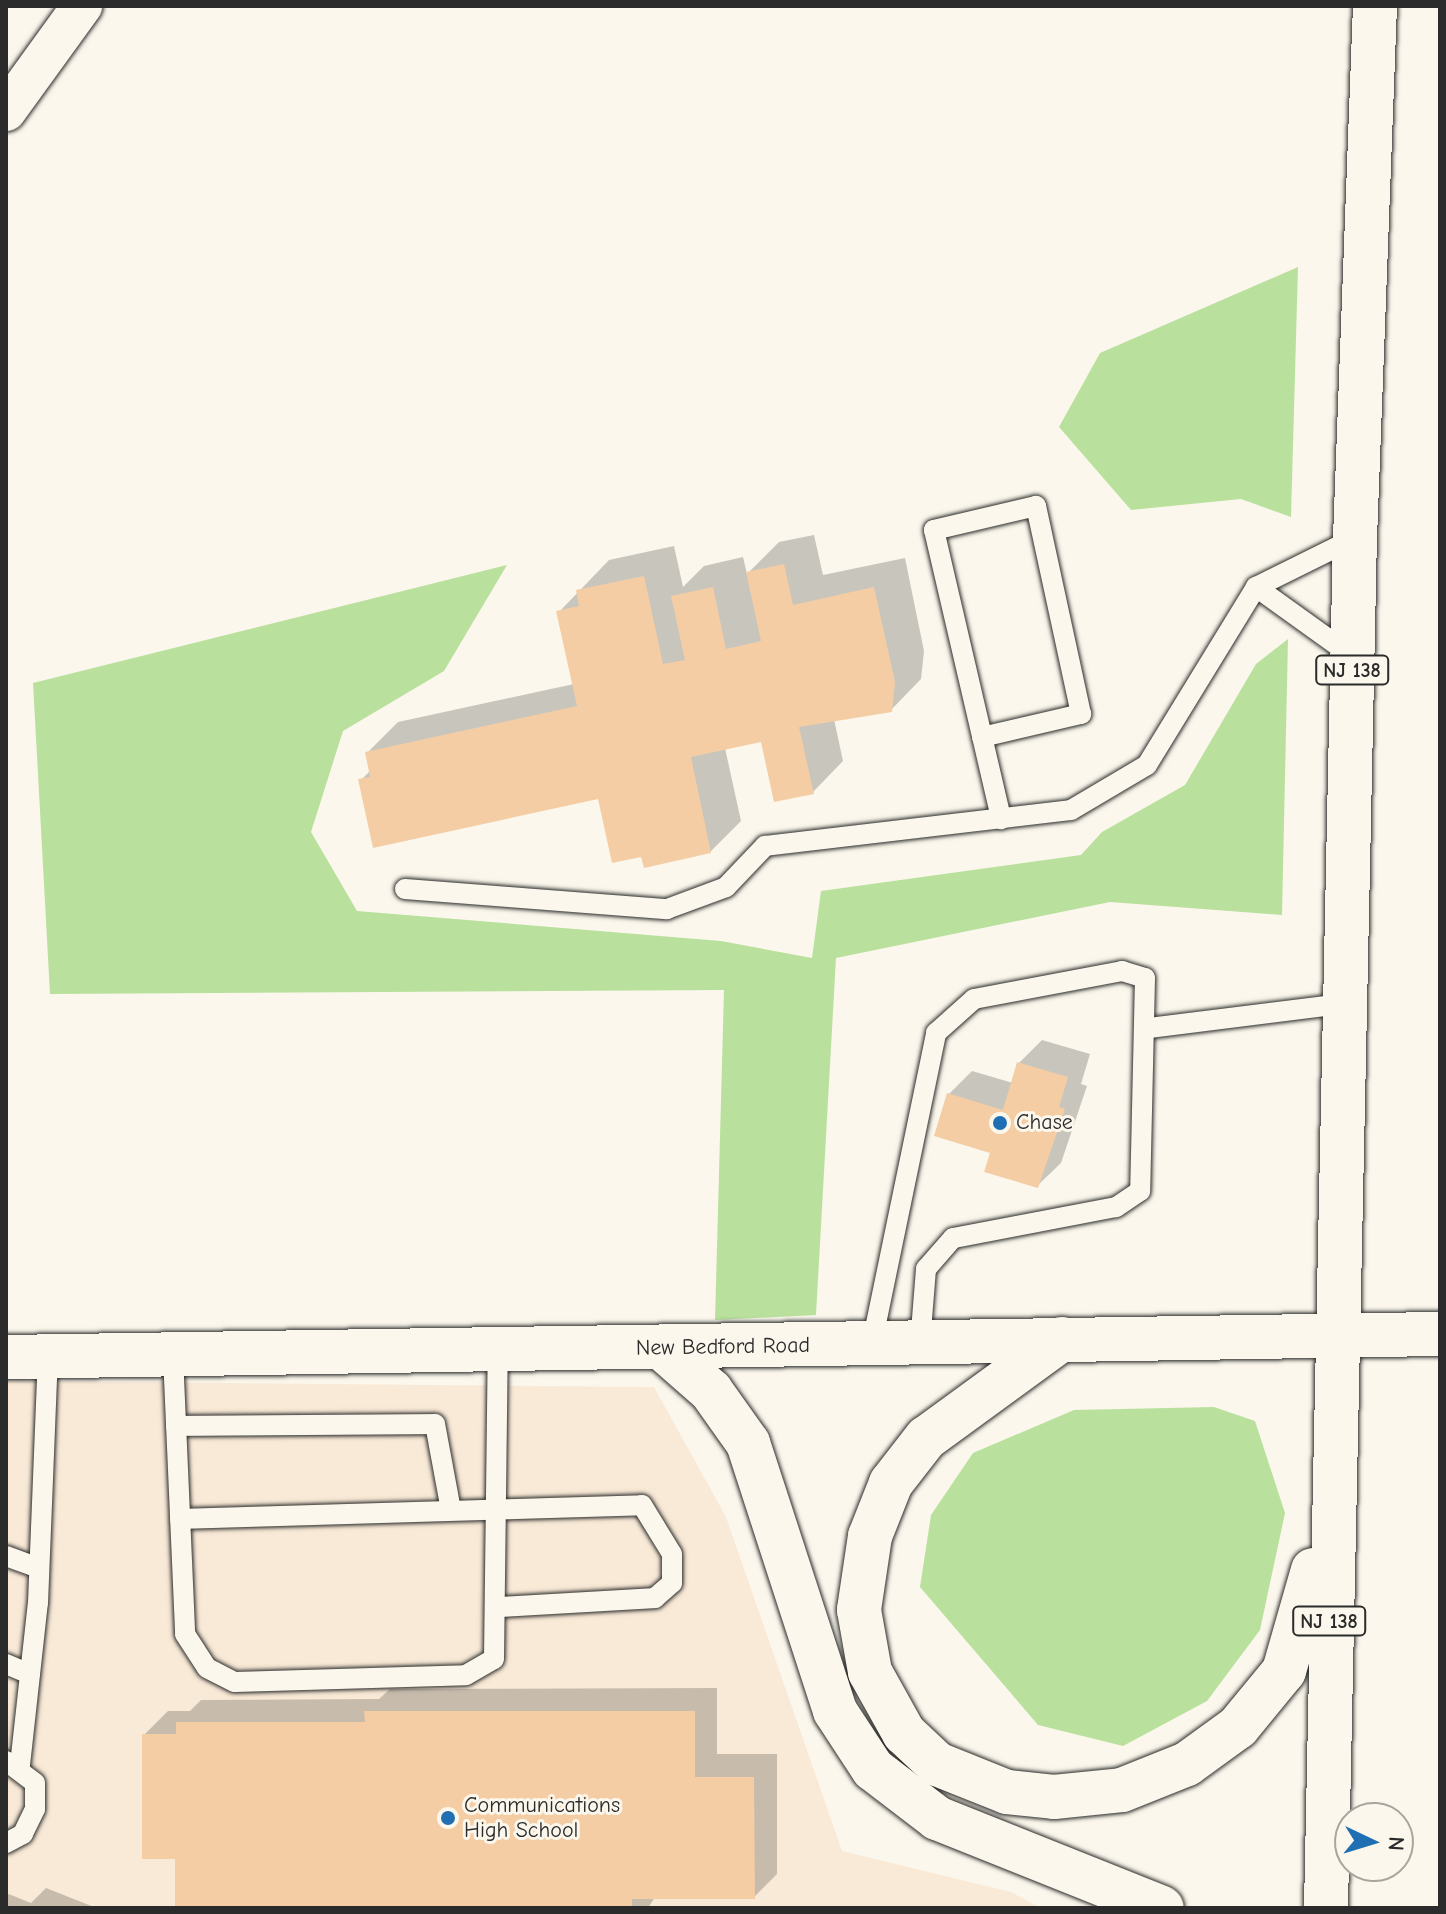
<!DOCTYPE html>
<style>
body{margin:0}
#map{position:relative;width:1446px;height:1914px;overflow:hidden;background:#fbf7ec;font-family:"Comic Neue",sans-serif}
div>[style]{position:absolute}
.built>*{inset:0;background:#f9ead7}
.green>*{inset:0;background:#b9e19d}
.shadow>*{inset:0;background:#0003}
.building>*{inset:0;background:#f5cda5}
.roads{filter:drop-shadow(0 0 2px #2b2b2b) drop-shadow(0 0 2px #2b2b2b)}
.lane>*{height:20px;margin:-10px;padding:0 10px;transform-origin:10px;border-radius:10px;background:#fbf7ec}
.street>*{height:40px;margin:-20px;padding:0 20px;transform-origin:20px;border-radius:20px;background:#fbf7ec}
.secondary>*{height:44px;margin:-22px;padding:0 22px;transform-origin:22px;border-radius:22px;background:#fbf7ec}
.highway>*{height:44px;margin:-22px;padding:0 22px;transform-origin:22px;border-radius:22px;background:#fbf7ec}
.dots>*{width:22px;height:22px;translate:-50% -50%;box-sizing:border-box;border:4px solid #fbf7ec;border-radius:50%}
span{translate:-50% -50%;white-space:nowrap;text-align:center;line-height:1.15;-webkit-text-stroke:6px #fbf7ec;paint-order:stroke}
.shield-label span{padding:2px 6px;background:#fbf7ec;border:2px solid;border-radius:6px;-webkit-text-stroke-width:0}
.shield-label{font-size:20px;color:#2b2b2b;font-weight:700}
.poi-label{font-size:22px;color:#2b2b2b}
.left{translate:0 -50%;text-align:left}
.street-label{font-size:22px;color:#2b2b2b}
.frame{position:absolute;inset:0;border:8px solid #2b2b2b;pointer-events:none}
.north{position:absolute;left:1334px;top:1802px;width:80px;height:80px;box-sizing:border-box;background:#fbf7ec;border:2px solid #a8a59f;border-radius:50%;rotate:94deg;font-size:22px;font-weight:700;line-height:32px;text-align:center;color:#2b2b2b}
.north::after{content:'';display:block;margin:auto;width:28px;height:36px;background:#1f6fb2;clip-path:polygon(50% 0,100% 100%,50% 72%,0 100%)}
</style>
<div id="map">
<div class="built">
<i style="clip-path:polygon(8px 1381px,654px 1387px,726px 1517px,842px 1851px,1011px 1892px,1041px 1908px,6px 1908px)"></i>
</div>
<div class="green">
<i style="clip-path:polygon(1298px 267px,1291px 517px,1241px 499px,1131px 510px,1059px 427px,1100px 353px)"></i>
<i style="clip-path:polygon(507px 565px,444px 671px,343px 731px,311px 832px,357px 911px,721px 941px,812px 958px,821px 891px,1081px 855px,1102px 832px,1185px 785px,1256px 664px,1288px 639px,1282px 915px,1110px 902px,836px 958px,816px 1315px,715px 1320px,724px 990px,50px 994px,33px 683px)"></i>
<i style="clip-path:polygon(1214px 1407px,1255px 1421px,1285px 1513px,1260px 1630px,1207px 1701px,1123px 1746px,1038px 1725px,920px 1587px,931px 1515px,973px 1453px,1074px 1410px)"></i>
</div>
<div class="shadow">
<i style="clip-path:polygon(814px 535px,823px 575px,905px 558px,924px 651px,921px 679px,891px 710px,834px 719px,843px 761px,813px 792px,763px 739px,725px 748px,741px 821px,710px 852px,643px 855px,599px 797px,361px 780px,371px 770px,367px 753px,398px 722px,574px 684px,559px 612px,609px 560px,674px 546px,683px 587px,704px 566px,743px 557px,747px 574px,779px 542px)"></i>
<i style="clip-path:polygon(1042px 1040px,1090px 1054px,1081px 1084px,1087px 1086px,1061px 1163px,1037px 1186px,993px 1151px,949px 1094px,972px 1071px,1013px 1083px,1019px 1063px)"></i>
<i style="clip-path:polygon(717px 1688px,717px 1754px,777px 1754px,777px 1874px,754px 1897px,655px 1897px,648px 1908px,177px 1908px,177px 1857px,144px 1735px,168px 1711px,190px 1711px,201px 1700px,379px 1699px,390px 1689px)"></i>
<i style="clip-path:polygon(46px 1888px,94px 1907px,94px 1908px,6px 1908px,6px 1893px,31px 1903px)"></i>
</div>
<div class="building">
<i style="clip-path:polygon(784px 564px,793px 605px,874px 587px,895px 682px,892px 712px,799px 727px,814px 794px,774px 802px,761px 742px,691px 757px,711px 853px,644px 868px,641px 857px,612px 863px,598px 799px,373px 848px,358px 779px,370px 777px,365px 752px,577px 706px,556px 611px,579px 606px,576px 590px,644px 576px,663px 664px,685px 660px,671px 596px,713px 587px,726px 649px,761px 641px,746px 572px)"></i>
<i style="clip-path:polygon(1017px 1062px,1068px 1077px,1059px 1107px,1065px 1109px,1038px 1188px,984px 1172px,990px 1153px,934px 1136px,947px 1093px,1003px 1110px)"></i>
<i style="clip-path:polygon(364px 1711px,695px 1711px,695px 1777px,754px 1777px,755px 1899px,632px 1899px,632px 1908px,175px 1908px,175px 1859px,142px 1859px,142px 1734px,176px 1734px,176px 1722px,365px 1722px)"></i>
</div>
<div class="roads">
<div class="lane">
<i style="left:1256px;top:587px;width:118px;rotate:35.7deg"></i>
<i style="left:982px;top:737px;width:102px;rotate:-13.1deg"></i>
<i style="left:1081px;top:714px;width:213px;rotate:-102.2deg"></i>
<i style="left:1036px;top:506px;width:105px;rotate:166.8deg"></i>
<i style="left:934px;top:530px;width:297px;rotate:76.9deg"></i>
<i style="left:405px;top:889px;width:263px;rotate:4.4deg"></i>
<i style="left:667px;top:909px;width:63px;rotate:-20.4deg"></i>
<i style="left:726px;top:887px;width:57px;rotate:-46.4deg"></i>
<i style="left:765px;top:846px;width:308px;rotate:-6.7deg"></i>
<i style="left:1071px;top:810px;width:88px;rotate:-30.6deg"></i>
<i style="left:1147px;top:765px;width:209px;rotate:-58.5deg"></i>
<i style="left:1256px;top:587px;width:110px;rotate:-26.3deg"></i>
<i style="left:1149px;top:1028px;width:195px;rotate:-7.1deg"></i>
<i style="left:872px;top:1343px;width:317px;rotate:-78.3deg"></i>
<i style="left:936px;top:1033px;width:51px;rotate:-41.8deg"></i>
<i style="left:974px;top:999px;width:151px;rotate:-10.7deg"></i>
<i style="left:1122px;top:971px;width:24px;rotate:17deg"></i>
<i style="left:1145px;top:978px;width:213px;rotate:91.3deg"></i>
<i style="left:1140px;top:1191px;width:29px;rotate:146deg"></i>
<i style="left:1116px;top:1207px;width:166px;rotate:169.2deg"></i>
<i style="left:953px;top:1238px;width:41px;rotate:131.1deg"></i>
<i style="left:926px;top:1269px;width:74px;rotate:94.6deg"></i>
<i style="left:173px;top:1355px;width:279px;rotate:87.5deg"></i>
<i style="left:185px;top:1634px;width:40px;rotate:57.1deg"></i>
<i style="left:207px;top:1668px;width:31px;rotate:27deg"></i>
<i style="left:235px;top:1682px;width:231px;rotate:-1.7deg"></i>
<i style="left:466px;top:1675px;width:32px;rotate:-30deg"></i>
<i style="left:494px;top:1659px;width:308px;rotate:-89.3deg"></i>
<i style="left:176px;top:1426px;width:259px;rotate:-0.4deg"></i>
<i style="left:435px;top:1424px;width:87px;rotate:79.5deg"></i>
<i style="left:180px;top:1519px;width:462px;rotate:-1.7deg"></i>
<i style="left:642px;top:1505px;width:57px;rotate:58.5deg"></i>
<i style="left:672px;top:1554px;width:29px;rotate:90deg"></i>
<i style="left:672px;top:1583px;width:23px;rotate:139deg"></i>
<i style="left:655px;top:1598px;width:158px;rotate:176.7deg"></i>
<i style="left:6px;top:1556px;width:33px;rotate:20deg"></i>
<i style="left:6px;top:1664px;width:26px;rotate:23deg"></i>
<i style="left:6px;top:1761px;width:36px;rotate:37deg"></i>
<i style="left:35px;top:1783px;width:26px;rotate:90deg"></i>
<i style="left:35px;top:1809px;width:28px;rotate:116deg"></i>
<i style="left:23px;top:1834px;width:19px;rotate:152deg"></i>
<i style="left:20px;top:1765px;width:163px;rotate:-83.7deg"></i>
<i style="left:38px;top:1603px;width:246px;rotate:-87.7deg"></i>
</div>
<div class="street">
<i style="left:6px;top:111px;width:130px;rotate:-54.1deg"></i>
</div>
<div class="secondary">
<i style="left:6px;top:1357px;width:1434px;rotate:-0.92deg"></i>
</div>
<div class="highway">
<i style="left:1062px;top:1339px;width:168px;rotate:143.9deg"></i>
<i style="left:926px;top:1438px;width:57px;rotate:127.9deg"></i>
<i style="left:891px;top:1483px;width:57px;rotate:111.6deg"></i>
<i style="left:870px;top:1536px;width:75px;rotate:98.5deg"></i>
<i style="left:859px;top:1610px;width:63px;rotate:79.9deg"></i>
<i style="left:870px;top:1672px;width:70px;rotate:60.9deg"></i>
<i style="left:904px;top:1733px;width:45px;rotate:43.2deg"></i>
<i style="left:937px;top:1764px;width:75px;rotate:21.8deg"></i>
<i style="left:1007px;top:1792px;width:47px;rotate:6.1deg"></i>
<i style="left:1054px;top:1797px;width:68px;rotate:-5.9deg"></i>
<i style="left:1122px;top:1790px;width:70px;rotate:-21.8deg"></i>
<i style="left:1187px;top:1764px;width:63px;rotate:-36deg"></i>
<i style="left:1238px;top:1727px;width:72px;rotate:-50.6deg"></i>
<i style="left:1284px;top:1671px;width:105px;rotate:-74deg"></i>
<i style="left:663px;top:1349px;width:64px;rotate:41.2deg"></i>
<i style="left:711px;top:1391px;width:64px;rotate:54.6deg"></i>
<i style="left:748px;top:1443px;width:282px;rotate:72deg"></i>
<i style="left:835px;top:1711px;width:69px;rotate:56.8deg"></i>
<i style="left:873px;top:1769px;width:81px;rotate:37.4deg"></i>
<i style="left:937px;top:1818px;width:242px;rotate:21.8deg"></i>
<i style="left:1326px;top:1908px;width:1370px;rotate:-88.79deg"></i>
<i style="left:1355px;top:538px;width:532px;rotate:-87.85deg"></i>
</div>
</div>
<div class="dots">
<i style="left:1000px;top:1123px;background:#1f6fb2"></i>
<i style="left:448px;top:1818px;background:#1f6fb2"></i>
</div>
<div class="shield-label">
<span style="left:1352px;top:670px">NJ 138</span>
<span style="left:1329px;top:1621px">NJ 138</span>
</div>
<div class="poi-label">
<span class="left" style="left:1016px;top:1123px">Chase</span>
<span class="left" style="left:464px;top:1818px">Communications<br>High School</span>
</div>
<div class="street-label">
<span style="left:723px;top:1347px;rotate:-1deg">New Bedford Road</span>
</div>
<div class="frame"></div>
<div class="north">N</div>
</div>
